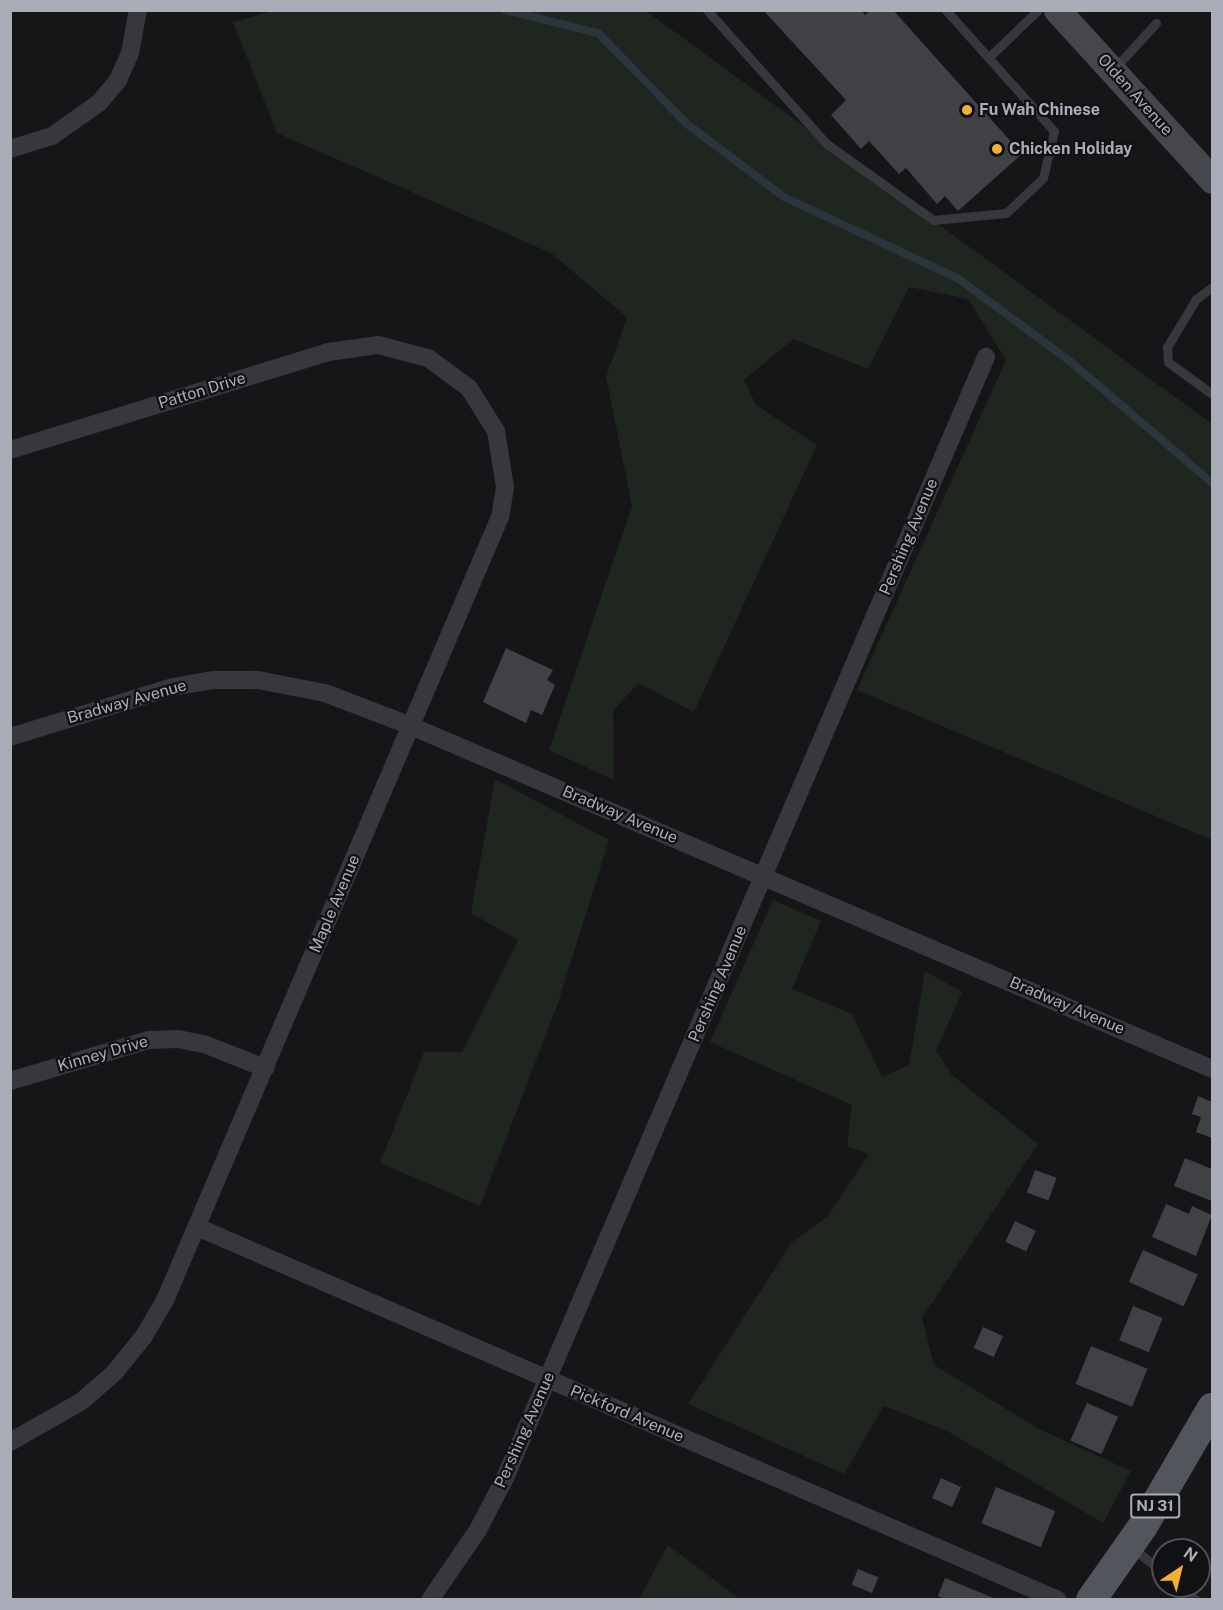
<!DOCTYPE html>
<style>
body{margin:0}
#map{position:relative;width:1223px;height:1610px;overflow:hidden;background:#161618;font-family:"Public Sans",sans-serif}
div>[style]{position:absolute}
.green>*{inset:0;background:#1e261f}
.stream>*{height:8px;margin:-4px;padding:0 4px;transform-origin:4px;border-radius:4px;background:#2c353c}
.building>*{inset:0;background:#404145;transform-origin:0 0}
.lane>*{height:9px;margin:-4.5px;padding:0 4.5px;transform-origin:4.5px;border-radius:4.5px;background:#37383d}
.street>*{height:18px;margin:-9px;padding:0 9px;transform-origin:9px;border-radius:9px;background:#37383d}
.secondary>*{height:27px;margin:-13.5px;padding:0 13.5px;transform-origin:13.5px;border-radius:13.5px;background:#45474d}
.primary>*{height:30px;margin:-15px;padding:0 15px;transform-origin:15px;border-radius:15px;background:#53555c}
.dots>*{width:16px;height:16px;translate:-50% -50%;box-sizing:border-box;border:3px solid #111113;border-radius:50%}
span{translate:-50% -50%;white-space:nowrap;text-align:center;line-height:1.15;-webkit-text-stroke:4.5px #111113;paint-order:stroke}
.shield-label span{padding:2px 4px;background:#111113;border:2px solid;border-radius:4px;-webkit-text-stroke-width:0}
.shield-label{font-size:15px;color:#a8adb8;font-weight:700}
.street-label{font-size:16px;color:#a8adb8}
.poi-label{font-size:16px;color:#a8adb8;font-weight:700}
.left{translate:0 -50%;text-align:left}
.frame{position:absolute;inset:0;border:12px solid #a8adb8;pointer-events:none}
.north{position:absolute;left:1151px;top:1538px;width:60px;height:60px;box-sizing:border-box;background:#111113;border:2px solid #4d4f55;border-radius:50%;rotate:35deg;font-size:16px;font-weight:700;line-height:24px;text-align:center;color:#a8adb8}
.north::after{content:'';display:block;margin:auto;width:21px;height:27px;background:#f2b134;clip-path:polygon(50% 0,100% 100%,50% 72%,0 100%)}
</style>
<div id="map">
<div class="green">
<i style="clip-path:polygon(276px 10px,646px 11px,1212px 424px,1212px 840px,857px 690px,1006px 360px,968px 299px,909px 287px,868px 369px,793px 339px,744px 380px,756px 405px,817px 445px,694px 712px,638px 683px,613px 711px,614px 780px,549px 750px,632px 506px,606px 377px,627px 317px,551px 253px,277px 133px,233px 22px)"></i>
<i style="clip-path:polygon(495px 779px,609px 840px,558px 1003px,480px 1206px,380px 1163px,424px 1052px,462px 1052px,518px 940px,471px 913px)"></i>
<i style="clip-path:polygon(773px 900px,821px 921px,792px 989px,852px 1014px,882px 1077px,909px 1065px,925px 971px,962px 992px,936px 1051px,952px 1075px,1038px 1144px,922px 1318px,934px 1365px,1041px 1430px,1131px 1471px,1103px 1523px,947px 1431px,884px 1406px,844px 1474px,688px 1404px,792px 1242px,828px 1216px,869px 1154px,847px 1146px,852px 1105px,710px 1042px)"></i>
<i style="clip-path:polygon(668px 1545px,740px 1599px,639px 1599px)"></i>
</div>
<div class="stream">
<i style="left:505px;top:10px;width:96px;rotate:13.9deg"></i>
<i style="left:598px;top:33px;width:127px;rotate:45.6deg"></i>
<i style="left:687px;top:124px;width:121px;rotate:37deg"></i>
<i style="left:784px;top:197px;width:193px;rotate:25.1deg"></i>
<i style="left:959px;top:279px;width:139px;rotate:36.5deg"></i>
<i style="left:1071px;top:362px;width:186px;rotate:40.6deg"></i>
</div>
<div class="building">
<i style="clip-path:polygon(763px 10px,861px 10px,865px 15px,871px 10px,893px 10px,1022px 154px,958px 211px,945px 196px,937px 204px,906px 168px,899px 174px,869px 141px,861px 149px,831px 115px,846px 100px)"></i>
<i style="clip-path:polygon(506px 648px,553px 670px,547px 680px,555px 685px,542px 715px,531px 710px,526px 723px,483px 702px)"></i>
<i style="clip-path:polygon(1198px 1096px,1212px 1102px,1212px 1138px,1196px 1132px,1201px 1117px,1192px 1114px)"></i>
<i style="clip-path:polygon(1185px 1158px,1212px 1169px,1212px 1201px,1174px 1186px)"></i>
<i style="left:1035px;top:1170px;width:23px;height:24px;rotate:20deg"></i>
<i style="clip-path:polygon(1166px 1204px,1189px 1214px,1192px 1206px,1212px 1215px,1196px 1256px,1152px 1237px)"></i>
<i style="left:1015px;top:1221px;width:23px;height:23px;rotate:25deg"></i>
<i style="left:1143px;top:1250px;width:60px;height:35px;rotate:24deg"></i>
<i style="left:1133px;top:1306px;width:32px;height:37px;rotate:22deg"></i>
<i style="left:983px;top:1327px;width:22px;height:23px;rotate:24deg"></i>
<i style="left:1091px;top:1346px;width:61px;height:41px;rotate:22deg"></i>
<i style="left:1087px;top:1403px;width:34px;height:41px;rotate:24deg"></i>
<i style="left:941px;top:1478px;width:22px;height:22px;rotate:24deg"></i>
<i style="left:996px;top:1487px;width:64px;height:39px;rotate:22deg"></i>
<i style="left:858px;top:1569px;width:22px;height:17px;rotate:22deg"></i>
<i style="clip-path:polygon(945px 1578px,996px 1599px,996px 1600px,946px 1600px,938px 1596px)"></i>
</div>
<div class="lane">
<i style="left:707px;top:10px;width:180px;rotate:48.2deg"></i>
<i style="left:827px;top:144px;width:130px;rotate:35.6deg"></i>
<i style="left:933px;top:220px;width:73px;rotate:-5.5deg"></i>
<i style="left:1006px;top:213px;width:51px;rotate:-43.4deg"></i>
<i style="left:1043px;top:178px;width:48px;rotate:-76.8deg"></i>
<i style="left:1054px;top:131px;width:162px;rotate:-131.8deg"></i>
<i style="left:989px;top:57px;width:68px;rotate:-43.8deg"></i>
<i style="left:1115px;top:68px;width:61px;rotate:-47.7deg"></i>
<i style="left:1212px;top:287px;width:20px;rotate:143deg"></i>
<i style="left:1196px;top:299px;width:56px;rotate:121.1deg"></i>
<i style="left:1167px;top:347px;width:15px;rotate:86deg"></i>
<i style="left:1168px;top:362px;width:54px;rotate:36deg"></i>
<i style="left:1131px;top:1547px;width:41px;rotate:38deg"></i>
<i style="left:1180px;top:1586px;width:21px;rotate:41deg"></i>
</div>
<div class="street">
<i style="left:10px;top:149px;width:44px;rotate:-17.2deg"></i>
<i style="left:52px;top:136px;width:57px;rotate:-35.1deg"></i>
<i style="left:99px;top:103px;width:30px;rotate:-50deg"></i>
<i style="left:118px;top:80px;width:30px;rotate:-66deg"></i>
<i style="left:130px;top:53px;width:44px;rotate:-79.5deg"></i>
<i style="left:10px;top:450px;width:333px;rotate:-17.1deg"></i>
<i style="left:328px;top:352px;width:50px;rotate:-8deg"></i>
<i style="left:378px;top:345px;width:52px;rotate:14.6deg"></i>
<i style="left:428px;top:358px;width:51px;rotate:36.2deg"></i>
<i style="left:469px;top:388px;width:51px;rotate:57.9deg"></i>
<i style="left:496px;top:431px;width:57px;rotate:80.9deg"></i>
<i style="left:505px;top:487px;width:30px;rotate:99deg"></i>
<i style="left:500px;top:517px;width:852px;rotate:113.16deg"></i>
<i style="left:165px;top:1300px;width:42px;rotate:120.3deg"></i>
<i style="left:144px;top:1336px;width:48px;rotate:129deg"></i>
<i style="left:114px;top:1373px;width:43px;rotate:138.8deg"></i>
<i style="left:82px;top:1401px;width:83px;rotate:150.3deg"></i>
<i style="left:10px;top:737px;width:170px;rotate:-17.1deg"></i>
<i style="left:173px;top:687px;width:41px;rotate:-9.9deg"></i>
<i style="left:213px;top:680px;width:45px"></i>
<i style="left:258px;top:680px;width:68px;rotate:11deg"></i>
<i style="left:325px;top:693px;width:92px;rotate:21deg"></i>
<i style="left:411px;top:726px;width:871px;rotate:23.18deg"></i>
<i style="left:10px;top:1081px;width:144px;rotate:-16.5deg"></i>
<i style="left:148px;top:1040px;width:30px;rotate:-2deg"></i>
<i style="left:178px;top:1039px;width:26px;rotate:11deg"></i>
<i style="left:204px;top:1044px;width:66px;rotate:21.5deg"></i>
<i style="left:197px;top:1227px;width:938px;rotate:23.42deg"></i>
<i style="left:430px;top:1600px;width:85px;rotate:-55.6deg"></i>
<i style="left:478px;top:1530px;width:59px;rotate:-62.6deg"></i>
<i style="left:505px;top:1478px;width:1220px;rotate:-66.78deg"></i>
</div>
<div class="secondary">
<i style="left:1057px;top:10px;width:230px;rotate:47.6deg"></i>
</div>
<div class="primary">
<i style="left:1091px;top:1600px;width:90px;rotate:-54.9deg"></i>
<i style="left:1143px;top:1526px;width:137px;rotate:-59.7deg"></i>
</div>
<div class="dots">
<i style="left:967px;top:110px;background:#f2b134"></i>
<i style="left:997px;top:149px;background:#f2b134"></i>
</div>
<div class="shield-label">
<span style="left:1155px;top:1506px">NJ 31</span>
</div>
<div class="street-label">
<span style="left:1135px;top:95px;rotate:48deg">Olden Avenue</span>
<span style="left:202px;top:391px;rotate:-17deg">Patton Drive</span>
<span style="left:909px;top:537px;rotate:-67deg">Pershing Avenue</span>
<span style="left:127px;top:702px;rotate:-16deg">Bradway Avenue</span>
<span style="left:620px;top:815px;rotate:23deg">Bradway Avenue</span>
<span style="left:335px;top:904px;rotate:-67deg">Maple Avenue</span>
<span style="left:718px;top:984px;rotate:-67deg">Pershing Avenue</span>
<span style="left:1067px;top:1006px;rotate:23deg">Bradway Avenue</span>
<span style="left:103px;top:1054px;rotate:-16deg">Kinney Drive</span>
<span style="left:627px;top:1414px;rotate:23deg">Pickford Avenue</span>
<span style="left:525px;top:1430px;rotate:-66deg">Pershing Avenue</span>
</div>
<div class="poi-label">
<span class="left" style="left:979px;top:110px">Fu Wah Chinese</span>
<span class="left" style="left:1009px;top:149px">Chicken Holiday</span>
</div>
<div class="frame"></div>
<div class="north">N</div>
</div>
